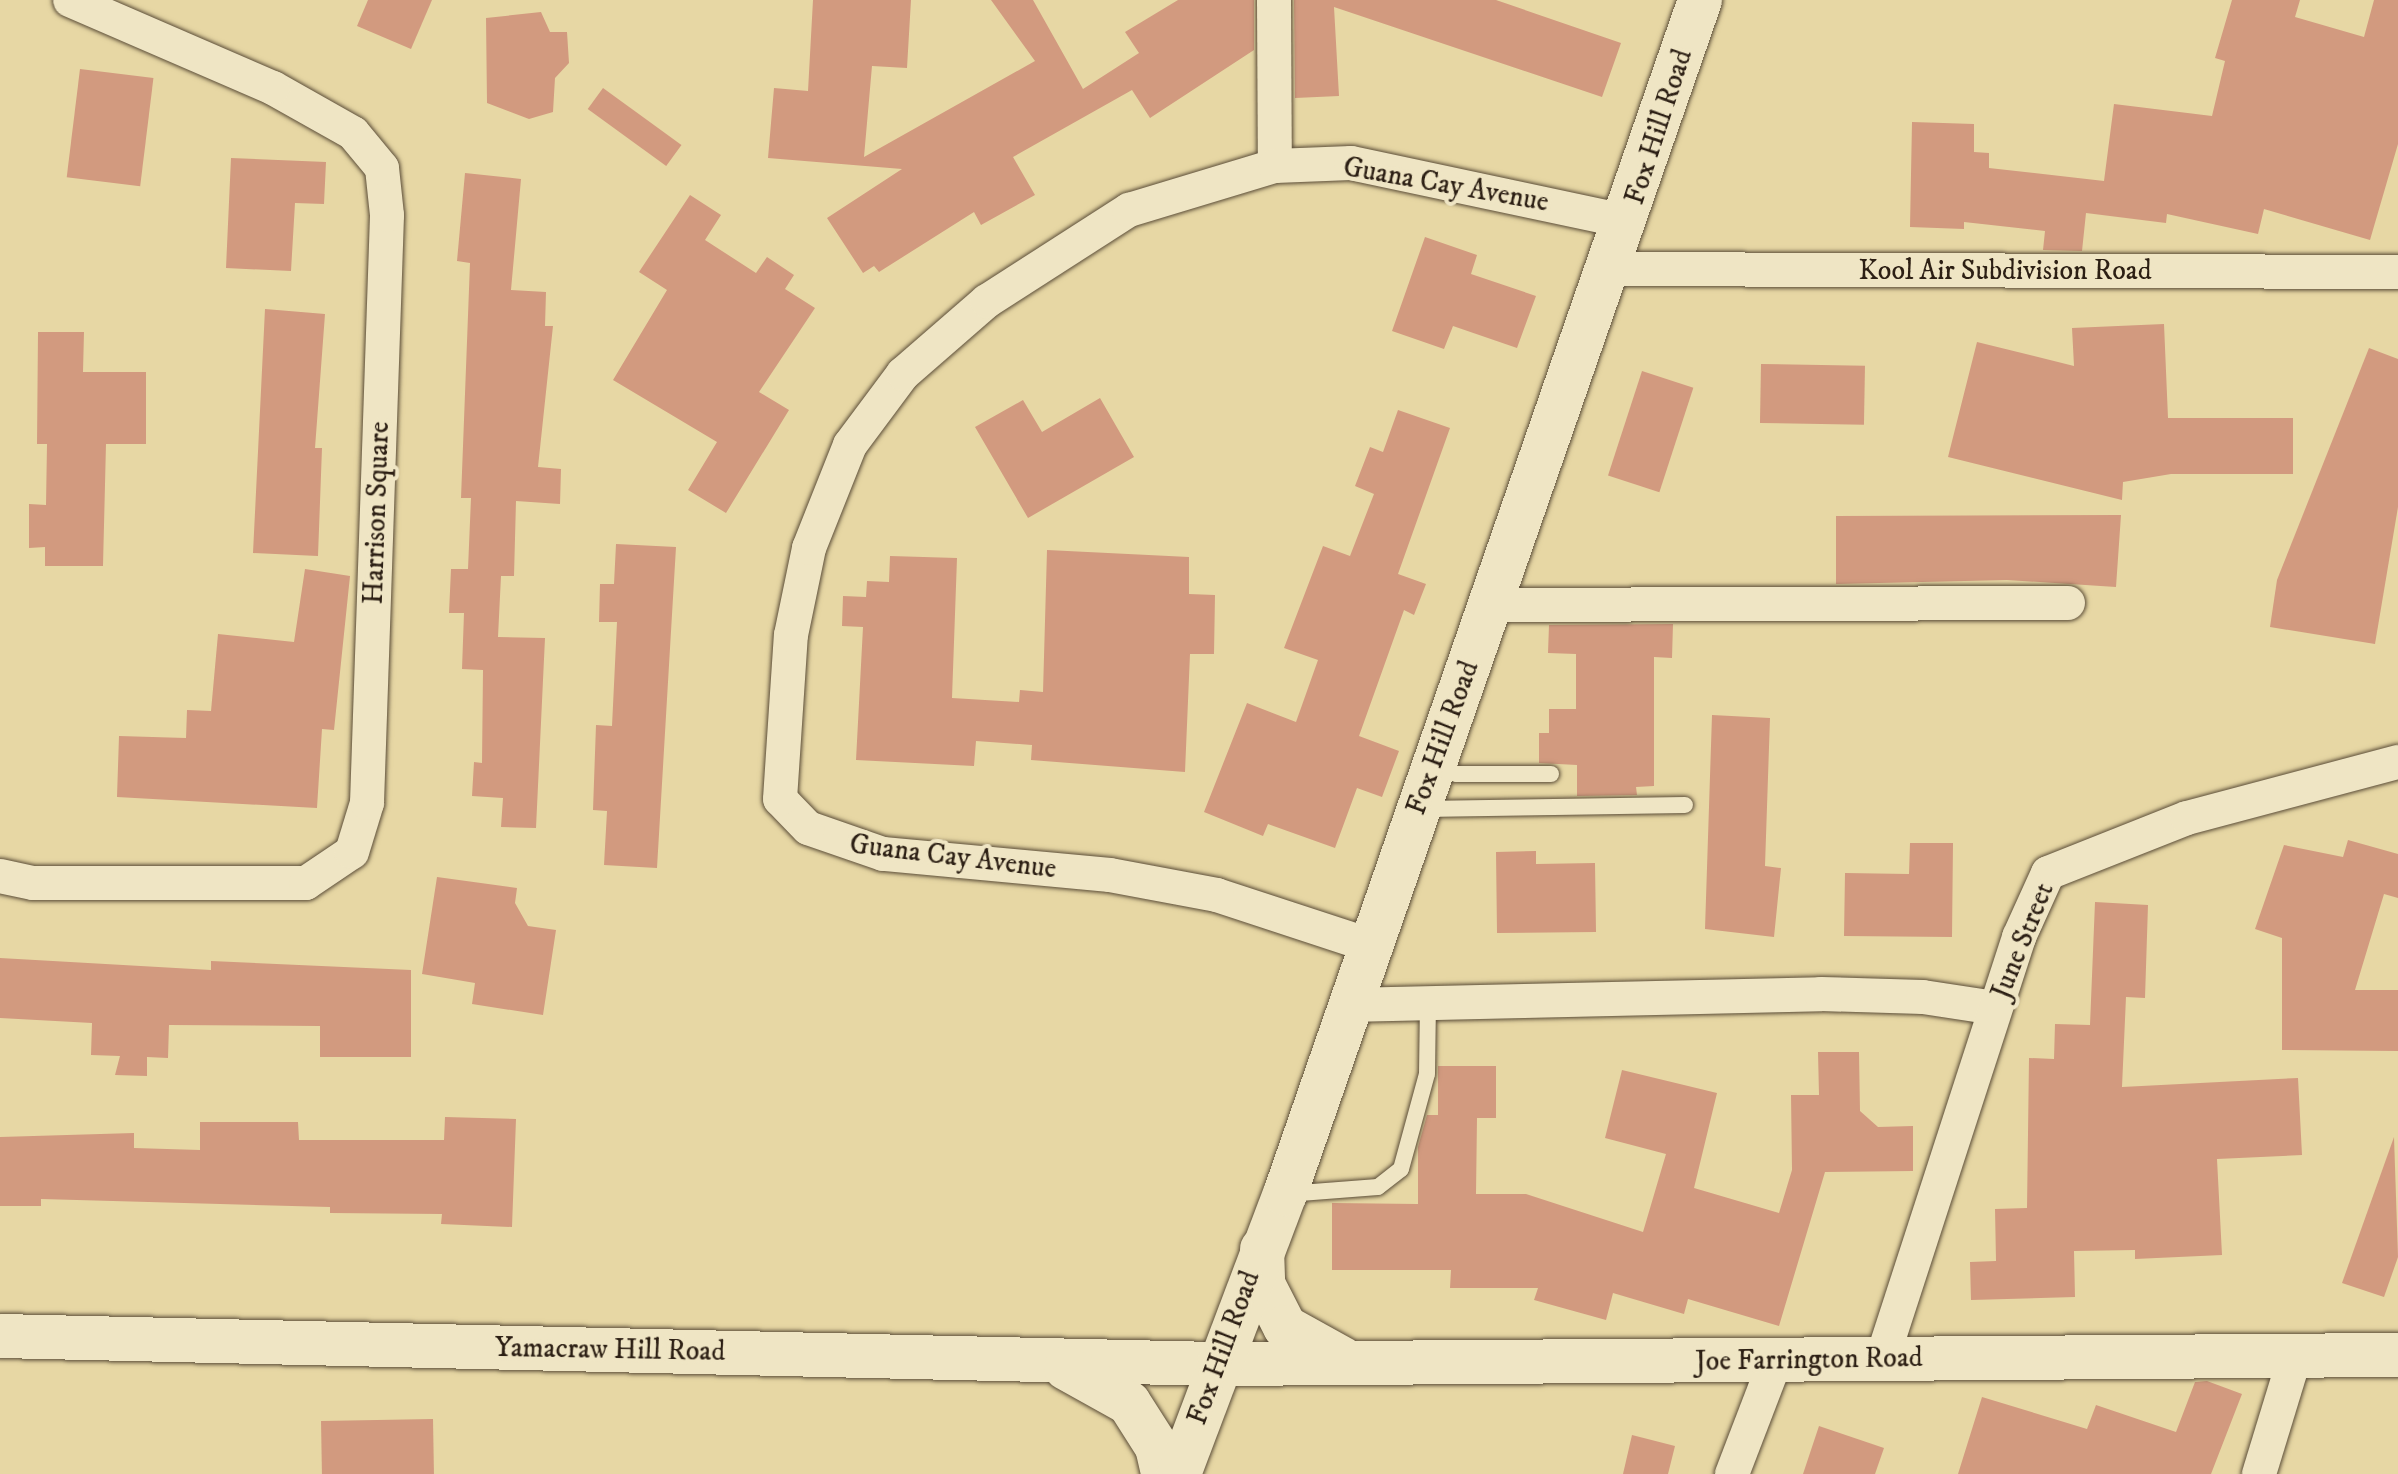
<!DOCTYPE html>
<style>
body{margin:0}
#map{position:relative;width:2398px;height:1474px;overflow:hidden;background:#e7d7a4;font-family:"IM FELL DW Pica",serif}
div>[style]{position:absolute}
.building>*{inset:0;background:#d29a7f;transform-origin:0 0}
.roads{filter:drop-shadow(0 0 2px #5b4d38) drop-shadow(0 0 2px #5b4d38)}
.service>*{height:16px;margin:-8px;padding:0 8px;transform-origin:8px;border-radius:8px;background:#efe5c4}
.minor>*{height:34px;margin:-17px;padding:0 17px;transform-origin:17px;border-radius:17px;background:#efe5c4}
.secondary>*{height:44px;margin:-22px;padding:0 22px;transform-origin:22px;border-radius:22px;background:#efe5c4}
span{translate:-50% -50%;white-space:nowrap;text-align:center;line-height:1.15;-webkit-text-stroke:8px #efe5c4;paint-order:stroke}
.street-label{font-size:28px;color:#2c1f14}
</style>
<div id="map">
<div class="building">
<i style="clip-path:polygon(368px 0,432px 0,411px 49px,357px 26px)"></i>
<i style="clip-path:polygon(813px 0,911px 0,907px 68px,872px 66px,864px 157px,1035px 61px,991px 0,1033px 0,1083px 89px,1139px 53px,1125px 32px,1178px 0,1254px 0,1254px 50px,1150px 118px,1132px 90px,1013px 157px,1035px 195px,981px 225px,974px 212px,879px 272px,874px 266px,863px 273px,827px 218px,902px 169px,768px 158px,774px 88px,808px 91px)"></i>
<i style="clip-path:polygon(1294px 0,1496px 0,1621px 43px,1602px 97px,1334px 7px,1339px 96px,1295px 98px)"></i>
<i style="clip-path:polygon(2232px 0,2300px 0,2295px 17px,2364px 37px,2374px 0,2398px 0,2398px 144px,2370px 240px,2264px 209px,2258px 234px,2167px 214px,2166px 223px,2086px 213px,2082px 251px,2043px 250px,2045px 231px,1964px 222px,1964px 229px,1910px 227px,1912px 122px,1974px 124px,1974px 152px,1989px 153px,1989px 168px,2104px 181px,2114px 104px,2212px 116px,2225px 61px,2215px 58px)"></i>
<i style="clip-path:polygon(541px 12px,550px 32px,567px 32px,569px 63px,555px 78px,553px 112px,529px 119px,487px 103px,486px 18px)"></i>
<i style="left:80px;top:69px;width:74px;height:109px;rotate:7deg"></i>
<i style="left:603px;top:88px;width:97px;height:26px;rotate:36deg"></i>
<i style="clip-path:polygon(231px 158px,326px 162px,324px 204px,295px 203px,291px 271px,226px 268px)"></i>
<i style="clip-path:polygon(465px 173px,521px 179px,511px 290px,546px 292px,545px 326px,553px 326px,538px 467px,561px 469px,560px 504px,516px 501px,514px 576px,501px 576px,498px 637px,545px 638px,536px 828px,501px 827px,503px 798px,472px 796px,474px 762px,482px 763px,483px 670px,462px 669px,464px 613px,449px 613px,451px 569px,468px 569px,471px 498px,461px 498px,470px 263px,457px 261px)"></i>
<i style="clip-path:polygon(690px 195px,721px 215px,705px 240px,756px 273px,767px 257px,794px 275px,785px 289px,815px 308px,759px 392px,789px 410px,726px 513px,688px 490px,717px 442px,613px 380px,667px 290px,639px 272px)"></i>
<i style="clip-path:polygon(1425px 237px,1477px 255px,1471px 274px,1536px 296px,1517px 348px,1453px 326px,1444px 349px,1392px 331px)"></i>
<i style="clip-path:polygon(265px 309px,325px 314px,315px 448px,322px 448px,318px 556px,253px 553px)"></i>
<i style="clip-path:polygon(2164px 324px,2168px 418px,2293px 418px,2293px 474px,2171px 474px,2123px 482px,2122px 500px,1948px 457px,1977px 342px,2074px 366px,2072px 328px)"></i>
<i style="clip-path:polygon(38px 332px,84px 332px,83px 372px,146px 372px,146px 444px,106px 444px,103px 566px,45px 566px,45px 547px,29px 548px,29px 504px,46px 505px,47px 444px,37px 444px)"></i>
<i style="clip-path:polygon(2369px 348px,2398px 359px,2398px 507px,2375px 644px,2270px 627px,2277px 580px)"></i>
<i style="left:1761px;top:364px;width:104px;height:59px;rotate:1deg"></i>
<i style="left:1642px;top:371px;width:54px;height:110px;rotate:18deg"></i>
<i style="clip-path:polygon(1100px 398px,1134px 457px,1028px 518px,975px 427px,1023px 400px,1042px 432px)"></i>
<i style="clip-path:polygon(1398px 410px,1450px 428px,1398px 574px,1426px 584px,1414px 615px,1404px 610px,1359px 736px,1399px 751px,1382px 797px,1357px 788px,1335px 848px,1268px 824px,1263px 836px,1204px 812px,1247px 703px,1296px 722px,1318px 660px,1284px 648px,1323px 546px,1350px 556px,1374px 494px,1355px 486px,1370px 447px,1383px 452px)"></i>
<i style="clip-path:polygon(2121px 515px,2116px 587px,2007px 580px,1836px 584px,1836px 516px)"></i>
<i style="clip-path:polygon(616px 544px,676px 547px,657px 868px,604px 865px,607px 811px,593px 810px,596px 725px,612px 726px,617px 622px,599px 622px,600px 584px,614px 584px)"></i>
<i style="clip-path:polygon(1047px 550px,1189px 557px,1189px 594px,1215px 595px,1214px 654px,1190px 654px,1185px 772px,1031px 760px,1032px 745px,976px 741px,974px 766px,856px 760px,863px 627px,842px 626px,843px 596px,866px 597px,867px 581px,889px 582px,890px 556px,957px 558px,952px 698px,1019px 702px,1020px 690px,1043px 692px)"></i>
<i style="clip-path:polygon(305px 569px,350px 576px,334px 730px,322px 729px,317px 808px,117px 797px,119px 736px,186px 738px,187px 710px,211px 711px,218px 634px,294px 642px)"></i>
<i style="clip-path:polygon(1673px 624px,1672px 658px,1654px 657px,1654px 786px,1636px 787px,1637px 795px,1577px 796px,1577px 765px,1539px 763px,1539px 733px,1549px 733px,1549px 709px,1576px 709px,1576px 654px,1548px 653px,1549px 625px)"></i>
<i style="clip-path:polygon(1712px 715px,1770px 718px,1765px 866px,1781px 868px,1774px 937px,1705px 929px)"></i>
<i style="clip-path:polygon(2348px 840px,2398px 854px,2398px 898px,2384px 894px,2355px 990px,2398px 990px,2398px 1051px,2282px 1050px,2282px 938px,2255px 929px,2284px 845px,2343px 857px)"></i>
<i style="clip-path:polygon(1910px 843px,1953px 843px,1952px 937px,1844px 936px,1845px 873px,1909px 874px)"></i>
<i style="clip-path:polygon(1536px 851px,1536px 864px,1595px 863px,1596px 932px,1497px 933px,1496px 852px)"></i>
<i style="clip-path:polygon(437px 877px,517px 888px,515px 903px,528px 926px,556px 930px,543px 1015px,472px 1004px,475px 983px,422px 974px)"></i>
<i style="clip-path:polygon(2095px 902px,2148px 905px,2145px 998px,2126px 997px,2122px 1087px,2298px 1078px,2302px 1155px,2217px 1159px,2222px 1255px,2135px 1259px,2135px 1250px,2074px 1251px,2075px 1297px,1971px 1300px,1970px 1262px,1996px 1261px,1995px 1209px,2027px 1208px,2029px 1058px,2054px 1059px,2055px 1024px,2090px 1025px)"></i>
<i style="clip-path:polygon(0 958px,211px 970px,211px 961px,411px 970px,411px 1057px,320px 1057px,320px 1026px,169px 1025px,168px 1058px,147px 1057px,147px 1076px,115px 1075px,120px 1056px,91px 1055px,92px 1023px,0 1018px)"></i>
<i style="clip-path:polygon(1818px 1052px,1859px 1052px,1860px 1111px,1878px 1127px,1913px 1126px,1913px 1171px,1825px 1172px,1779px 1326px,1688px 1299px,1684px 1314px,1613px 1293px,1606px 1320px,1534px 1300px,1538px 1288px,1450px 1288px,1451px 1270px,1332px 1270px,1332px 1203px,1418px 1204px,1418px 1147px,1427px 1115px,1438px 1115px,1438px 1066px,1496px 1066px,1496px 1118px,1477px 1118px,1476px 1194px,1526px 1194px,1643px 1232px,1666px 1154px,1605px 1138px,1622px 1070px,1717px 1093px,1694px 1188px,1779px 1213px,1792px 1170px,1791px 1095px,1819px 1095px)"></i>
<i style="clip-path:polygon(445px 1117px,516px 1119px,512px 1227px,441px 1224px,442px 1214px,330px 1213px,330px 1207px,41px 1199px,41px 1206px,0 1206px,0 1137px,134px 1133px,134px 1148px,200px 1150px,200px 1122px,298px 1122px,299px 1140px,444px 1140px)"></i>
<i style="clip-path:polygon(2394px 1137px,2398px 1257px,2384px 1297px,2342px 1283px)"></i>
<i style="clip-path:polygon(2207px 1381px,2242px 1394px,2211px 1474px,1958px 1474px,1982px 1397px,2087px 1429px,2096px 1405px,2176px 1432px,2195px 1382px)"></i>
<i style="left:433px;top:1419px;width:55px;height:112px;rotate:89deg"></i>
<i style="clip-path:polygon(1819px 1426px,1884px 1448px,1875px 1474px,1803px 1474px)"></i>
<i style="clip-path:polygon(1632px 1435px,1675px 1446px,1668px 1474px,1623px 1474px)"></i>
</div>
<div class="roads">
<div class="service">
<i style="left:1434px;top:767px;width:24px;rotate:17deg"></i>
<i style="left:1457px;top:774px;width:94px"></i>
<i style="left:1423px;top:809px;width:262px;rotate:-0.9deg"></i>
<i style="left:1287px;top:1194px;width:91px;rotate:-4.4deg"></i>
<i style="left:1378px;top:1187px;width:29px;rotate:-38deg"></i>
<i style="left:1401px;top:1169px;width:98px;rotate:-74.7deg"></i>
<i style="left:1427px;top:1074px;width:71px;rotate:-89.2deg"></i>
</div>
<div class="minor">
<i style="left:1274px;top:0;width:166px;rotate:89.7deg"></i>
<i style="left:1612px;top:269px;width:786px;rotate:0.22deg"></i>
<i style="left:1491px;top:605px;width:577px;rotate:-0.2deg"></i>
<i style="left:0;top:876px;width:34px;rotate:12deg"></i>
<i style="left:33px;top:883px;width:273px"></i>
<i style="left:306px;top:883px;width:55px;rotate:-34deg"></i>
<i style="left:352px;top:852px;width:51px;rotate:-73deg"></i>
<i style="left:367px;top:803px;width:588px;rotate:-88.05deg"></i>
<i style="left:387px;top:215px;width:47px;rotate:-96.1deg"></i>
<i style="left:382px;top:168px;width:45px;rotate:-129.6deg"></i>
<i style="left:353px;top:133px;width:92px;rotate:-150.6deg"></i>
<i style="left:273px;top:88px;width:221px;rotate:-156.6deg"></i>
<i style="left:1369px;top:945px;width:160px;rotate:-161.8deg"></i>
<i style="left:1217px;top:895px;width:109px;rotate:-169.4deg"></i>
<i style="left:1110px;top:875px;width:228px;rotate:-174.7deg"></i>
<i style="left:883px;top:854px;width:79px;rotate:-160.9deg"></i>
<i style="left:808px;top:828px;width:40px;rotate:-134deg"></i>
<i style="left:780px;top:799px;width:164px;rotate:-86.2deg"></i>
<i style="left:791px;top:635px;width:89px;rotate:-78.3deg"></i>
<i style="left:809px;top:548px;width:111px;rotate:-68.3deg"></i>
<i style="left:850px;top:445px;width:89px;rotate:-53.3deg"></i>
<i style="left:903px;top:374px;width:111px;rotate:-41deg"></i>
<i style="left:987px;top:301px;width:169px;rotate:-32.7deg"></i>
<i style="left:1129px;top:210px;width:152px;rotate:-16.8deg"></i>
<i style="left:1275px;top:166px;width:76px;rotate:-2.3deg"></i>
<i style="left:1351px;top:163px;width:283px;rotate:12deg"></i>
<i style="left:1348px;top:1005px;width:473px;rotate:-1.3deg"></i>
<i style="left:1821px;top:994px;width:102px;rotate:1.7deg"></i>
<i style="left:1923px;top:997px;width:73px;rotate:8.7deg"></i>
<i style="left:1882px;top:1359px;width:444px;rotate:-72deg"></i>
<i style="left:2019px;top:937px;width:70px;rotate:-65.6deg"></i>
<i style="left:2048px;top:873px;width:149px;rotate:-21.6deg"></i>
<i style="left:2187px;top:818px;width:218px;rotate:-14.9deg"></i>
<i style="left:1732px;top:1474px;width:120px;rotate:-69deg"></i>
<i style="left:2259px;top:1474px;width:123px;rotate:-73deg"></i>
</div>
<div class="secondary">
<i style="left:1262px;top:1249px;width:35px;rotate:88deg"></i>
<i style="left:1263px;top:1284px;width:48px;rotate:62.9deg"></i>
<i style="left:1285px;top:1327px;width:66px;rotate:28.9deg"></i>
<i style="left:0;top:1336px;width:1219px;rotate:1.32deg"></i>
<i style="left:1219px;top:1364px;width:1179px;rotate:-0.44deg"></i>
<i style="left:1066px;top:1368px;width:72px;rotate:29.1deg"></i>
<i style="left:1129px;top:1403px;width:52px;rotate:57.5deg"></i>
<i style="left:1157px;top:1447px;width:28px;rotate:77deg"></i>
<i style="left:1179px;top:1474px;width:299px;rotate:-69.3deg"></i>
<i style="left:1285px;top:1194px;width:1264px;rotate:-70.83deg"></i>
</div>
</div>
<div class="street-label">
<span style="left:1659px;top:127px;rotate:-72deg">Fox Hill Road</span>
<span style="left:1446px;top:185px;rotate:10deg">Guana Cay Avenue</span>
<span style="left:2005px;top:271px">Kool Air Subdivision Road</span>
<span style="left:377px;top:513px;rotate:-88deg">Harrison Square</span>
<span style="left:1443px;top:738px;rotate:-70deg">Fox Hill Road</span>
<span style="left:953px;top:857px;rotate:7deg">Guana Cay Avenue</span>
<span style="left:2023px;top:941px;rotate:-68deg">June Street</span>
<span style="left:1224px;top:1348px;rotate:-70deg">Fox Hill Road</span>
<span style="left:610px;top:1350px;rotate:1deg">Yamacraw Hill Road</span>
<span style="left:1809px;top:1360px;rotate:-1deg">Joe Farrington Road</span>
</div>
</div>
